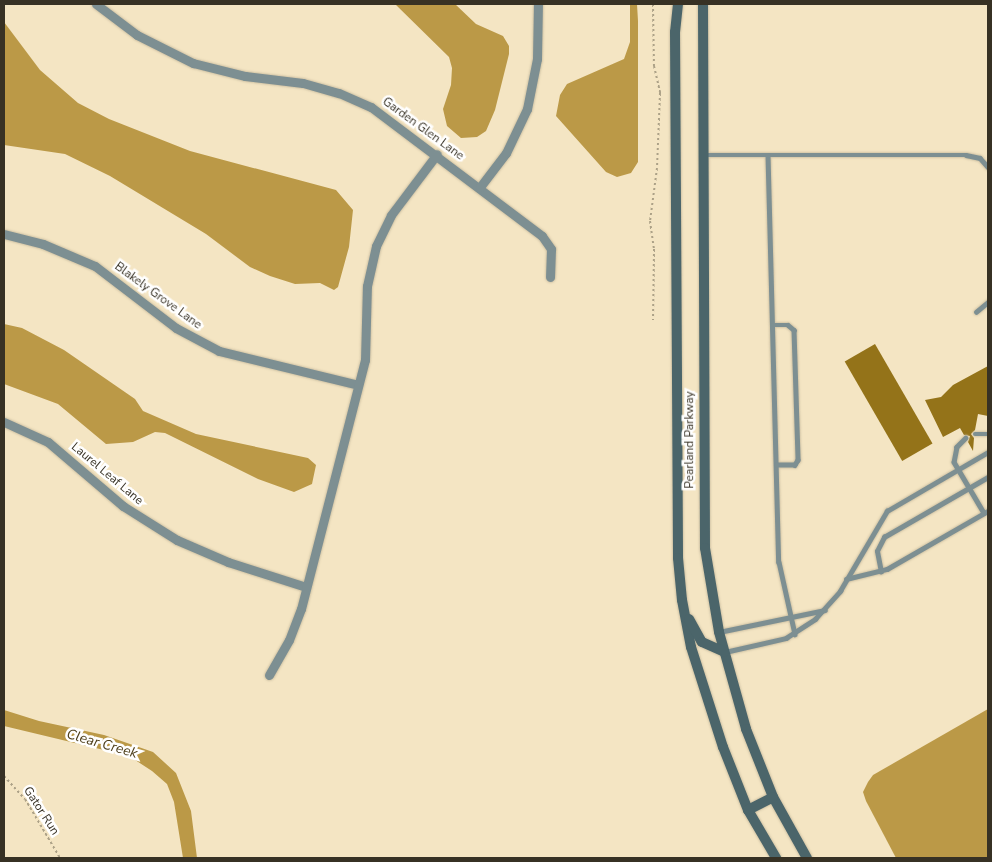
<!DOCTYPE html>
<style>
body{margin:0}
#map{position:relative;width:992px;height:862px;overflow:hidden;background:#f4e5c3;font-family:"Nunito Sans",sans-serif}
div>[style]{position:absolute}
.water>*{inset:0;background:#bb9947}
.building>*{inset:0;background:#947319;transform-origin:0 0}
.path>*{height:2px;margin-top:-1px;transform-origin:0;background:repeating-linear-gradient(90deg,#aca187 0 2.5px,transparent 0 5px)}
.roads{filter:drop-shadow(0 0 1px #cec1a3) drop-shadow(0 0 1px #cec1a3)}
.service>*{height:4.5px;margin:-2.25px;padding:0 2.25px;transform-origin:2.25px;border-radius:2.25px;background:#7d8f92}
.minor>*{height:9px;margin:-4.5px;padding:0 4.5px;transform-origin:4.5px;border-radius:4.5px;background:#7d8f92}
.secondary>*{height:10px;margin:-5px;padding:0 5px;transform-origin:5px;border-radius:5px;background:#4b656a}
span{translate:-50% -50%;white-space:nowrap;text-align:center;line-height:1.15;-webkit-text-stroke:5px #fff;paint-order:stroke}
.street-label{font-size:12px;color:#373124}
.water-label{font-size:14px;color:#4d3e1a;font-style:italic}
.frame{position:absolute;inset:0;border:5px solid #373124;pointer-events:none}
</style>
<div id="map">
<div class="water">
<i style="clip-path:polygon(395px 4px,455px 4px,476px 24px,503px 36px,509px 46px,509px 54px,495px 110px,486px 131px,477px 137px,461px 138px,447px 126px,443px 109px,451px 85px,452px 68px,449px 57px)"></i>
<i style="clip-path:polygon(630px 4px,637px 4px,638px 21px,638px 162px,631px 173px,617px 177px,606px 172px,556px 116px,560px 95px,567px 84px,624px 59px,630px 42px)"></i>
<i style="clip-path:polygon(4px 22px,40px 70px,78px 103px,109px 119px,190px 151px,336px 190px,353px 210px,349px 247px,338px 287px,334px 290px,320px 283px,295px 284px,270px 276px,250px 267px,206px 234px,110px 176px,65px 154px,4px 145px)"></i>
<i style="clip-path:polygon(4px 324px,22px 328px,64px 350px,135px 399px,143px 411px,196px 434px,308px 458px,316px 465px,312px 484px,294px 492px,258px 479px,165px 433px,155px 432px,133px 442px,106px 444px,58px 404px,4px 384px)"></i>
<i style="clip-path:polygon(988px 709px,988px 858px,896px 858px,866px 801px,863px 792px,868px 782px,873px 775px)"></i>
<i style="clip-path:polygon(4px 710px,39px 721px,104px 735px,153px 752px,176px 773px,191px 811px,197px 858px,183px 858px,174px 802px,167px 784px,152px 771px,129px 756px,4px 726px)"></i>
</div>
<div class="building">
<i style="left:875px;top:344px;width:115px;height:35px;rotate:60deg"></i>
<i style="clip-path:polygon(988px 366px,988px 416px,978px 414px,975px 430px,971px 434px,974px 438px,973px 451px,968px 442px,970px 436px,964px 435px,960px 428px,943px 437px,925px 400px,941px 397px,953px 385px)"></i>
</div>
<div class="path">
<i style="left:653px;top:4px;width:62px;rotate:89.1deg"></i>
<i style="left:654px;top:66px;width:28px;rotate:77deg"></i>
<i style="left:660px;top:93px;width:75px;rotate:92.3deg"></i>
<i style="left:657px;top:168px;width:53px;rotate:97.5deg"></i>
<i style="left:650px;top:221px;width:28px;rotate:82deg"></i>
<i style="left:654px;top:249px;width:71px;rotate:90.8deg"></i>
<i style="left:4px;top:776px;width:31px;rotate:48deg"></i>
<i style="left:25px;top:799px;width:69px;rotate:59.3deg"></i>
</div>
<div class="roads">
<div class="service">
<i style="left:704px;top:155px;width:262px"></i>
<i style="left:966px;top:155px;width:14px;rotate:12deg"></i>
<i style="left:980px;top:158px;width:12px;rotate:48deg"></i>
<i style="left:768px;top:155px;width:407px;rotate:88.5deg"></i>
<i style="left:779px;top:562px;width:74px;rotate:77.5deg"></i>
<i style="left:976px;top:312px;width:16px;rotate:-40deg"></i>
<i style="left:773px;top:325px;width:15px"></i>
<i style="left:788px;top:325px;width:8px;rotate:40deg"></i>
<i style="left:794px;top:330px;width:130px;rotate:88.2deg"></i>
<i style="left:798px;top:460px;width:6px;rotate:121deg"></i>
<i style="left:795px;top:465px;width:18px;rotate:180deg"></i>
<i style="left:975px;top:434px;width:13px"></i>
<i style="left:966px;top:438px;width:13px;rotate:135deg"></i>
<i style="left:957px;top:447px;width:15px;rotate:101deg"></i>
<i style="left:954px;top:462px;width:59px;rotate:59.5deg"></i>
<i style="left:881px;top:572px;width:21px;rotate:-101deg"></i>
<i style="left:877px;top:551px;width:16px;rotate:-63deg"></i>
<i style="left:884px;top:537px;width:120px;rotate:-30deg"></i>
<i style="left:846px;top:579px;width:42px;rotate:-13.7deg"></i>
<i style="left:887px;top:569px;width:116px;rotate:-29.9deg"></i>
<i style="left:719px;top:632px;width:108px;rotate:-11.7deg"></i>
<i style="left:725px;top:652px;width:63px;rotate:-12.9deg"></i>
<i style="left:786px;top:638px;width:35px;rotate:-33deg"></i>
<i style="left:815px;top:619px;width:38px;rotate:-48deg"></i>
<i style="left:840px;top:591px;width:93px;rotate:-59.6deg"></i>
<i style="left:887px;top:511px;width:117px;rotate:-30.3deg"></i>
</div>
<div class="minor">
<i style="left:96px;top:4px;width:51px;rotate:37.1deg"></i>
<i style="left:137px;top:35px;width:63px;rotate:26.6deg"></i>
<i style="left:193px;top:63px;width:54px;rotate:14deg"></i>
<i style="left:245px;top:76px;width:58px;rotate:6.9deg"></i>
<i style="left:303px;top:83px;width:37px;rotate:16deg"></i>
<i style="left:339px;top:93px;width:35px;rotate:24deg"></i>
<i style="left:371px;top:107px;width:214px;rotate:37deg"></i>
<i style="left:542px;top:236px;width:16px;rotate:55deg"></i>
<i style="left:551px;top:249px;width:28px;rotate:92deg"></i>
<i style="left:480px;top:187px;width:43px;rotate:-52.6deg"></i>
<i style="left:506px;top:153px;width:49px;rotate:-64.5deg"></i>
<i style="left:527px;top:109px;width:51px;rotate:-78.7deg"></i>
<i style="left:537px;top:59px;width:55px;rotate:-89deg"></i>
<i style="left:4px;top:234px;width:40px;rotate:14.4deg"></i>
<i style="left:43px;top:244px;width:56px;rotate:22.9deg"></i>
<i style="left:95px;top:266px;width:102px;rotate:37.4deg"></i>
<i style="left:176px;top:328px;width:49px;rotate:28.1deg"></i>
<i style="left:219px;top:351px;width:143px;rotate:13.7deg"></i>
<i style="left:4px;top:422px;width:48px;rotate:24.4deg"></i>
<i style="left:48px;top:442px;width:99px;rotate:40.5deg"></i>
<i style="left:123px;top:506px;width:64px;rotate:32.2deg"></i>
<i style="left:177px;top:540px;width:56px;rotate:23.3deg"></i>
<i style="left:228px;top:562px;width:82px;rotate:17.8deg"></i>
<i style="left:269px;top:675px;width:40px;rotate:-60.3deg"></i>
<i style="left:289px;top:640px;width:33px;rotate:-69deg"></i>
<i style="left:301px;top:609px;width:257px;rotate:-75.6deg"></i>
<i style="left:365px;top:360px;width:74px;rotate:-88.5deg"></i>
<i style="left:367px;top:286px;width:41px;rotate:-77.3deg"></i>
<i style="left:376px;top:246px;width:34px;rotate:-64deg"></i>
<i style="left:391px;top:215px;width:76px;rotate:-53deg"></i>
</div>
<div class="secondary">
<i style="left:678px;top:4px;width:28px;rotate:96deg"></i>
<i style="left:675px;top:32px;width:526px;rotate:89.67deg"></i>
<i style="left:678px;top:558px;width:42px;rotate:84.6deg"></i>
<i style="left:682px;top:600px;width:48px;rotate:79.2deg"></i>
<i style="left:691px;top:647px;width:105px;rotate:72.3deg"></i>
<i style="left:723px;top:747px;width:68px;rotate:68.4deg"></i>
<i style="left:748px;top:810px;width:56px;rotate:59.7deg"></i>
<i style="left:703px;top:4px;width:544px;rotate:89.79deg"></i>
<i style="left:705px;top:548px;width:85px;rotate:80.5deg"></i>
<i style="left:719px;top:632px;width:101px;rotate:74.4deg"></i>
<i style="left:746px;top:729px;width:73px;rotate:68.3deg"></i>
<i style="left:773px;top:797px;width:70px;rotate:60.9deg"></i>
<i style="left:689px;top:619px;width:26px;rotate:61deg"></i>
<i style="left:702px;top:642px;width:24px;rotate:24deg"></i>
<i style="left:748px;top:810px;width:28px;rotate:-27deg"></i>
</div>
</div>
<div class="street-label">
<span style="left:423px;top:129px;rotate:36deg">Garden Glen Lane</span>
<span style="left:158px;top:296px;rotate:36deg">Blakely Grove Lane</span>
<span style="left:690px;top:440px;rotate:-90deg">Pearland Parkway</span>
<span style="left:107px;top:474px;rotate:40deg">Laurel Leaf Lane</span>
<span style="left:41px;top:811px;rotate:57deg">Gator Run</span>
</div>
<div class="water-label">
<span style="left:102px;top:744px;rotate:16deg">Clear Creek</span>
</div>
<div class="frame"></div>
</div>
